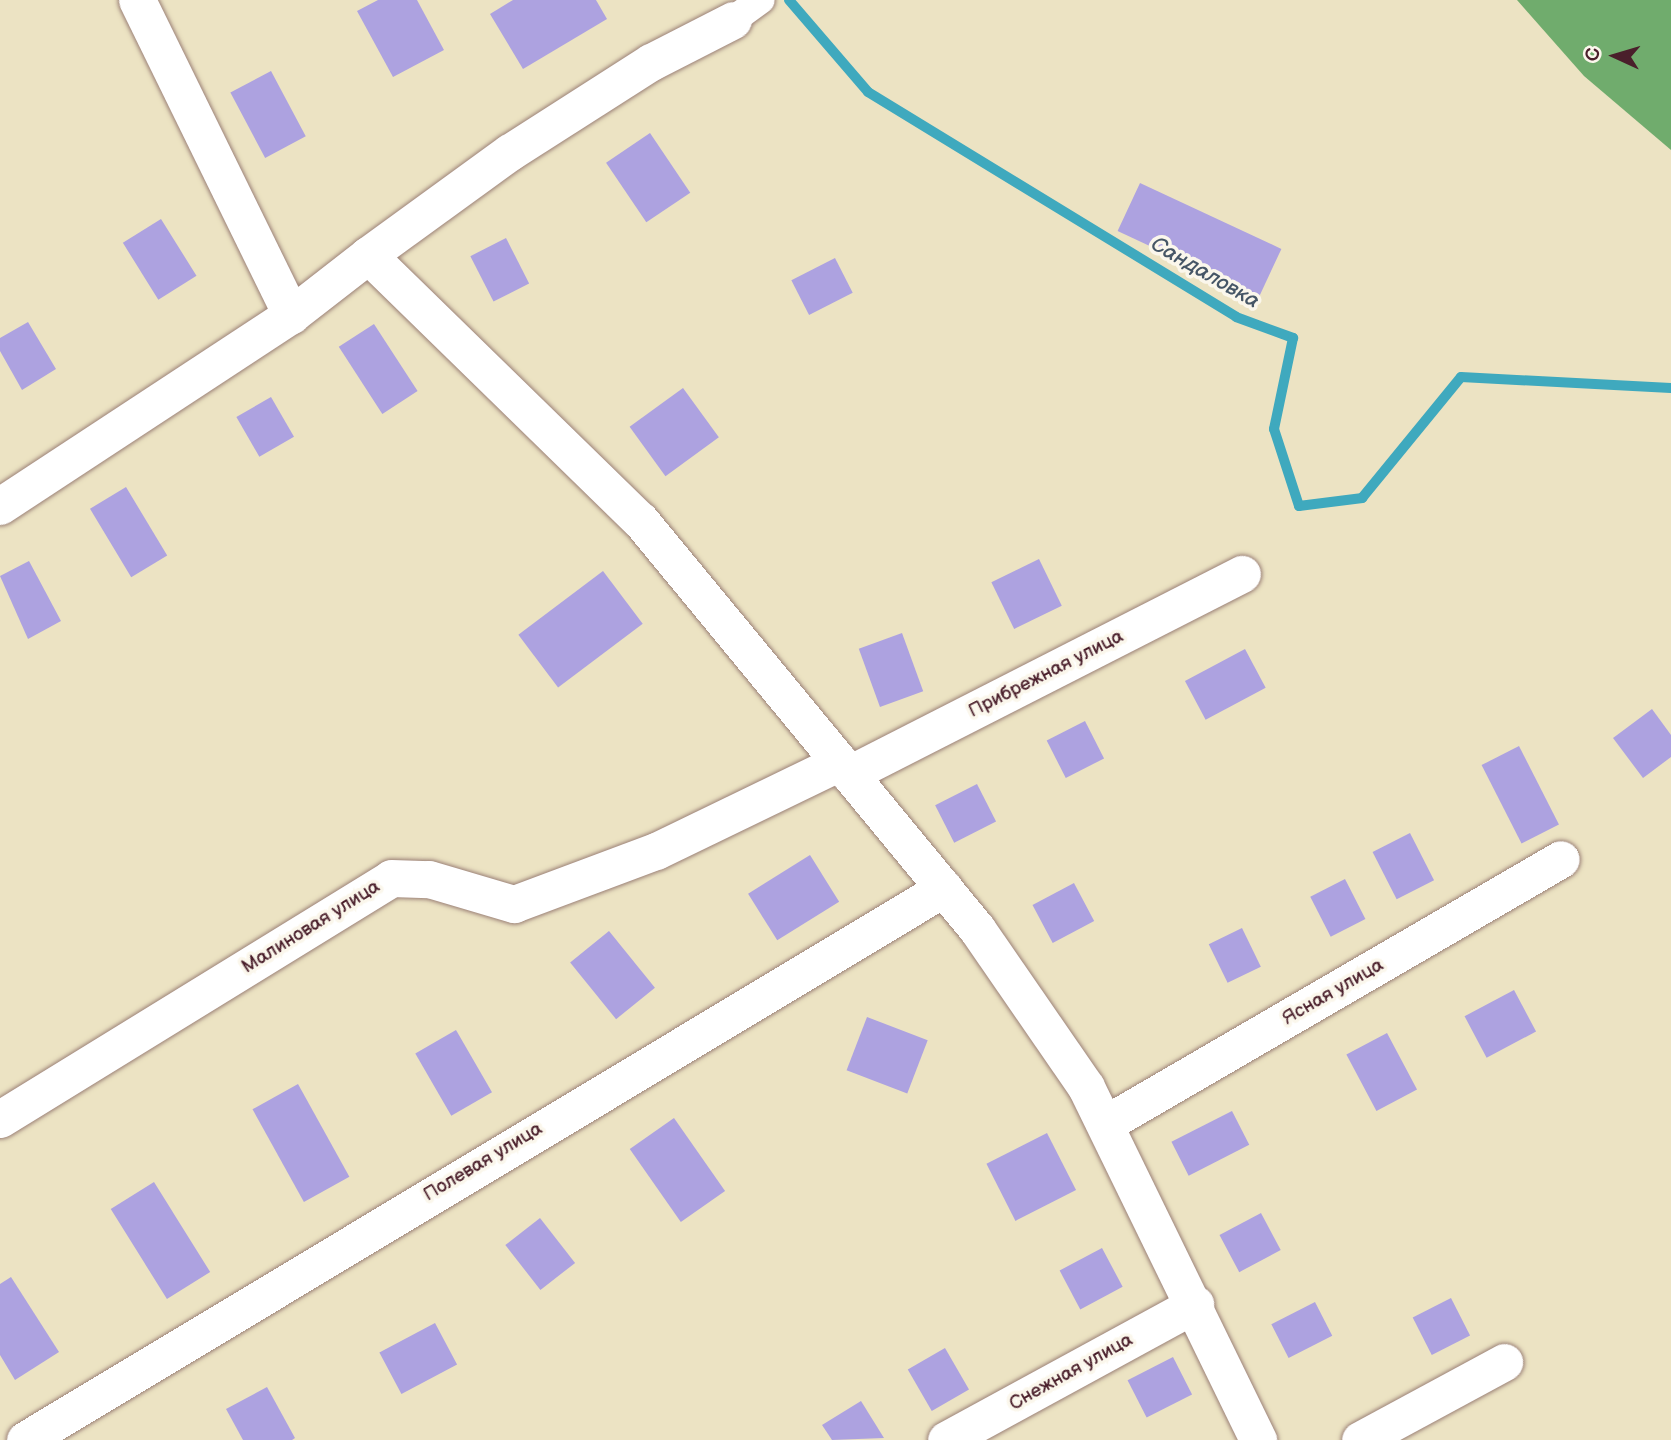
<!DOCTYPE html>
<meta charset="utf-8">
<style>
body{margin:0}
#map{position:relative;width:1671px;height:1440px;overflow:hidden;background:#ece3c3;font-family:"Balsamiq Sans",sans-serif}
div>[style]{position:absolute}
.forest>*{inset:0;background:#70ac6d}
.stream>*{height:10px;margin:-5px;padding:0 5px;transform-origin:5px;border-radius:5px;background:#3fa9be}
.building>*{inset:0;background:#ada2e0;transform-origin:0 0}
.roads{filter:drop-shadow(0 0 2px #9b8177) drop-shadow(0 0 2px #9b8177)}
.pedestrian>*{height:28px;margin:-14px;padding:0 14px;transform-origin:14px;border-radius:14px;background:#fff}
.minor>*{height:37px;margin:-18.5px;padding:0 18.5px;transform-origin:18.5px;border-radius:18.5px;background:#fff}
span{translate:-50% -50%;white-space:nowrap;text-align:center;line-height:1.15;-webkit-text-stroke:7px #fbf7ec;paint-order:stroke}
.street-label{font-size:19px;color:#4a1f2b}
.water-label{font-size:21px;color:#465666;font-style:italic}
.north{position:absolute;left:1580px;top:21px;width:70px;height:70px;-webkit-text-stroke:5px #fbf7ec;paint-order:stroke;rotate:274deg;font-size:19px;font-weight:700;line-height:28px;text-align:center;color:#4a1f2b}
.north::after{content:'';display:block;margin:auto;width:24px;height:32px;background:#4a1f2b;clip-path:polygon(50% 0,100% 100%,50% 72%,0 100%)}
</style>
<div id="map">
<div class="forest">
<i style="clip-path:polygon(1517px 0,1671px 0,1671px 150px,1584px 76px)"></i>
</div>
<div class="stream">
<i style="left:789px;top:0;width:121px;rotate:49.3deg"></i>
<i style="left:868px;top:92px;width:431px;rotate:31.4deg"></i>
<i style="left:1236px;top:317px;width:61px;rotate:20.2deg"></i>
<i style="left:1293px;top:338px;width:93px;rotate:101.8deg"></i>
<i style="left:1274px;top:429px;width:81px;rotate:72deg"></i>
<i style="left:1299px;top:506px;width:64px;rotate:-7.2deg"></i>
<i style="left:1362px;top:498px;width:156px;rotate:-50.7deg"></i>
<i style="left:1461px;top:377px;width:210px;rotate:3deg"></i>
</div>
<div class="building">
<i style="clip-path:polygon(378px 0,417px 0,444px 50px,393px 77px,357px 11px)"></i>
<i style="clip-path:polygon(513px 0,596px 0,607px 19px,523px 69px,490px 14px)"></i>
<i style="left:271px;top:71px;width:74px;height:46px;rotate:62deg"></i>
<i style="left:650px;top:133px;width:72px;height:53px;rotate:56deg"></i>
<i style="left:1140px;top:183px;width:156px;height:53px;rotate:25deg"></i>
<i style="left:161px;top:219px;width:67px;height:45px;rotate:58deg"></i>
<i style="left:506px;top:238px;width:51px;height:40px;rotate:63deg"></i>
<i style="left:835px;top:258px;width:39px;height:49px;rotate:63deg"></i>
<i style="clip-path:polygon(28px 322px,56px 369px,22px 390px,0 351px,0 338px)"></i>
<i style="left:374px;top:324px;width:80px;height:42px;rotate:57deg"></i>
<i style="left:683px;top:388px;width:61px;height:66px;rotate:54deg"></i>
<i style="left:271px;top:397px;width:46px;height:40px;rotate:60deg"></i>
<i style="left:126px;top:487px;width:80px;height:42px;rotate:59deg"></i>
<i style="left:1039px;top:559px;width:52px;height:53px;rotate:64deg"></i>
<i style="clip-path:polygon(29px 561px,61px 621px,28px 639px,0 576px)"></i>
<i style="left:603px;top:571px;width:66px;height:106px;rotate:53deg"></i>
<i style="left:902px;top:633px;width:62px;height:46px;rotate:70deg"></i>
<i style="left:1245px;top:649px;width:44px;height:68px;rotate:62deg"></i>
<i style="clip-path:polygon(1652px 709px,1671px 735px,1671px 757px,1643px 778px,1613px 738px)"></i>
<i style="left:1085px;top:721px;width:42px;height:43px;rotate:63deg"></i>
<i style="left:1519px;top:746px;width:88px;height:42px;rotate:63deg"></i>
<i style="left:977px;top:784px;width:42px;height:47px;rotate:63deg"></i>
<i style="left:1410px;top:833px;width:53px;height:42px;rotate:63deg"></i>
<i style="left:810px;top:855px;width:55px;height:73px;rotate:58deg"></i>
<i style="left:1345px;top:879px;width:45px;height:39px;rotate:63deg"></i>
<i style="left:1074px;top:883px;width:43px;height:47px;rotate:62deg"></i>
<i style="left:1242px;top:928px;width:43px;height:37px;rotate:64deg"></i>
<i style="left:609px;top:931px;width:73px;height:50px;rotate:51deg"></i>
<i style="left:1514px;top:990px;width:47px;height:56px;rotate:62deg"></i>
<i style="left:867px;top:1017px;width:65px;height:57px;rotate:21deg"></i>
<i style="left:456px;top:1030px;width:72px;height:47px;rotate:60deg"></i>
<i style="left:1387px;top:1033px;width:64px;height:46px;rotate:62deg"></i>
<i style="left:298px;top:1084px;width:106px;height:52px;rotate:61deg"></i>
<i style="left:1232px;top:1111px;width:38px;height:68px;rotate:63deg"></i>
<i style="left:674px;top:1118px;width:89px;height:54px;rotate:55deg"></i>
<i style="left:1047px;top:1133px;width:64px;height:68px;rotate:63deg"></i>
<i style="left:154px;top:1182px;width:106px;height:51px;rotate:58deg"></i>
<i style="left:1261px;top:1213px;width:42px;height:47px;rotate:62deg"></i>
<i style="left:540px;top:1218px;width:57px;height:44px;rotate:52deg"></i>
<i style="left:1102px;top:1248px;width:44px;height:48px;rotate:62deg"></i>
<i style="clip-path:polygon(11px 1277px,59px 1352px,15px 1380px,0 1355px,0 1284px)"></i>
<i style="left:1451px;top:1298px;width:42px;height:43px;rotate:63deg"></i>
<i style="left:1315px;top:1302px;width:38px;height:49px;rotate:63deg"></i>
<i style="left:435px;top:1323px;width:47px;height:63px;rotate:62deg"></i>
<i style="left:945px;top:1348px;width:48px;height:43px;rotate:60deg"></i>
<i style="left:1173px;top:1357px;width:42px;height:51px;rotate:63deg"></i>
<i style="clip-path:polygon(267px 1387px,295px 1438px,292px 1440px,243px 1440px,226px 1409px)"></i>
<i style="clip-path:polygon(861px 1401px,884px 1438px,832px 1440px,822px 1425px)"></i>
</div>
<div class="roads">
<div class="pedestrian">
<i style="left:733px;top:20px;width:34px;rotate:-36deg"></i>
</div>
<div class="minor">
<i style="left:137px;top:0;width:351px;rotate:63.9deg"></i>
<i style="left:368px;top:255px;width:175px;rotate:-36deg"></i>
<i style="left:510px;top:152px;width:167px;rotate:-32.6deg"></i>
<i style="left:651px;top:62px;width:92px;rotate:-27.1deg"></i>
<i style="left:0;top:506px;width:348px;rotate:-33.3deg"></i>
<i style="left:291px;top:315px;width:98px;rotate:-37.9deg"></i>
<i style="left:368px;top:255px;width:380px;rotate:44.3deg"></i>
<i style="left:640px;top:520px;width:530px;rotate:50.51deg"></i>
<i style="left:977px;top:929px;width:192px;rotate:55.4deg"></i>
<i style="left:1086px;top:1087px;width:393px;rotate:64deg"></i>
<i style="left:849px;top:774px;width:441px;rotate:-27deg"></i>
<i style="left:0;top:1119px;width:459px;rotate:-31.6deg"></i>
<i style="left:391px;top:878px;width:38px;rotate:2deg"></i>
<i style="left:429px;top:879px;width:89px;rotate:16.4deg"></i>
<i style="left:514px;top:904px;width:152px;rotate:-20.5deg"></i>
<i style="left:656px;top:851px;width:204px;rotate:-25.8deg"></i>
<i style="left:1105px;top:1124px;width:527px;rotate:-30.16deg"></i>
<i style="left:25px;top:1440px;width:1072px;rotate:-30.99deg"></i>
<i style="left:946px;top:1440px;width:284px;rotate:-28.6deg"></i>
<i style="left:1360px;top:1440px;width:164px;rotate:-28.4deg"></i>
</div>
</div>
<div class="street-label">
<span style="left:1046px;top:674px;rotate:-27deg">Прибрежная улица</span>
<span style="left:311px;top:927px;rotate:-32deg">Малиновая улица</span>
<span style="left:1333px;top:992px;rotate:-30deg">Ясная улица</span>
<span style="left:483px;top:1162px;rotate:-31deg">Полевая улица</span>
<span style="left:1071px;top:1372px;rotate:-29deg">Снежная улица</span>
</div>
<div class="water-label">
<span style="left:1205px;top:273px;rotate:30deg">Сандаловка</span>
</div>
<div class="north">С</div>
</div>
